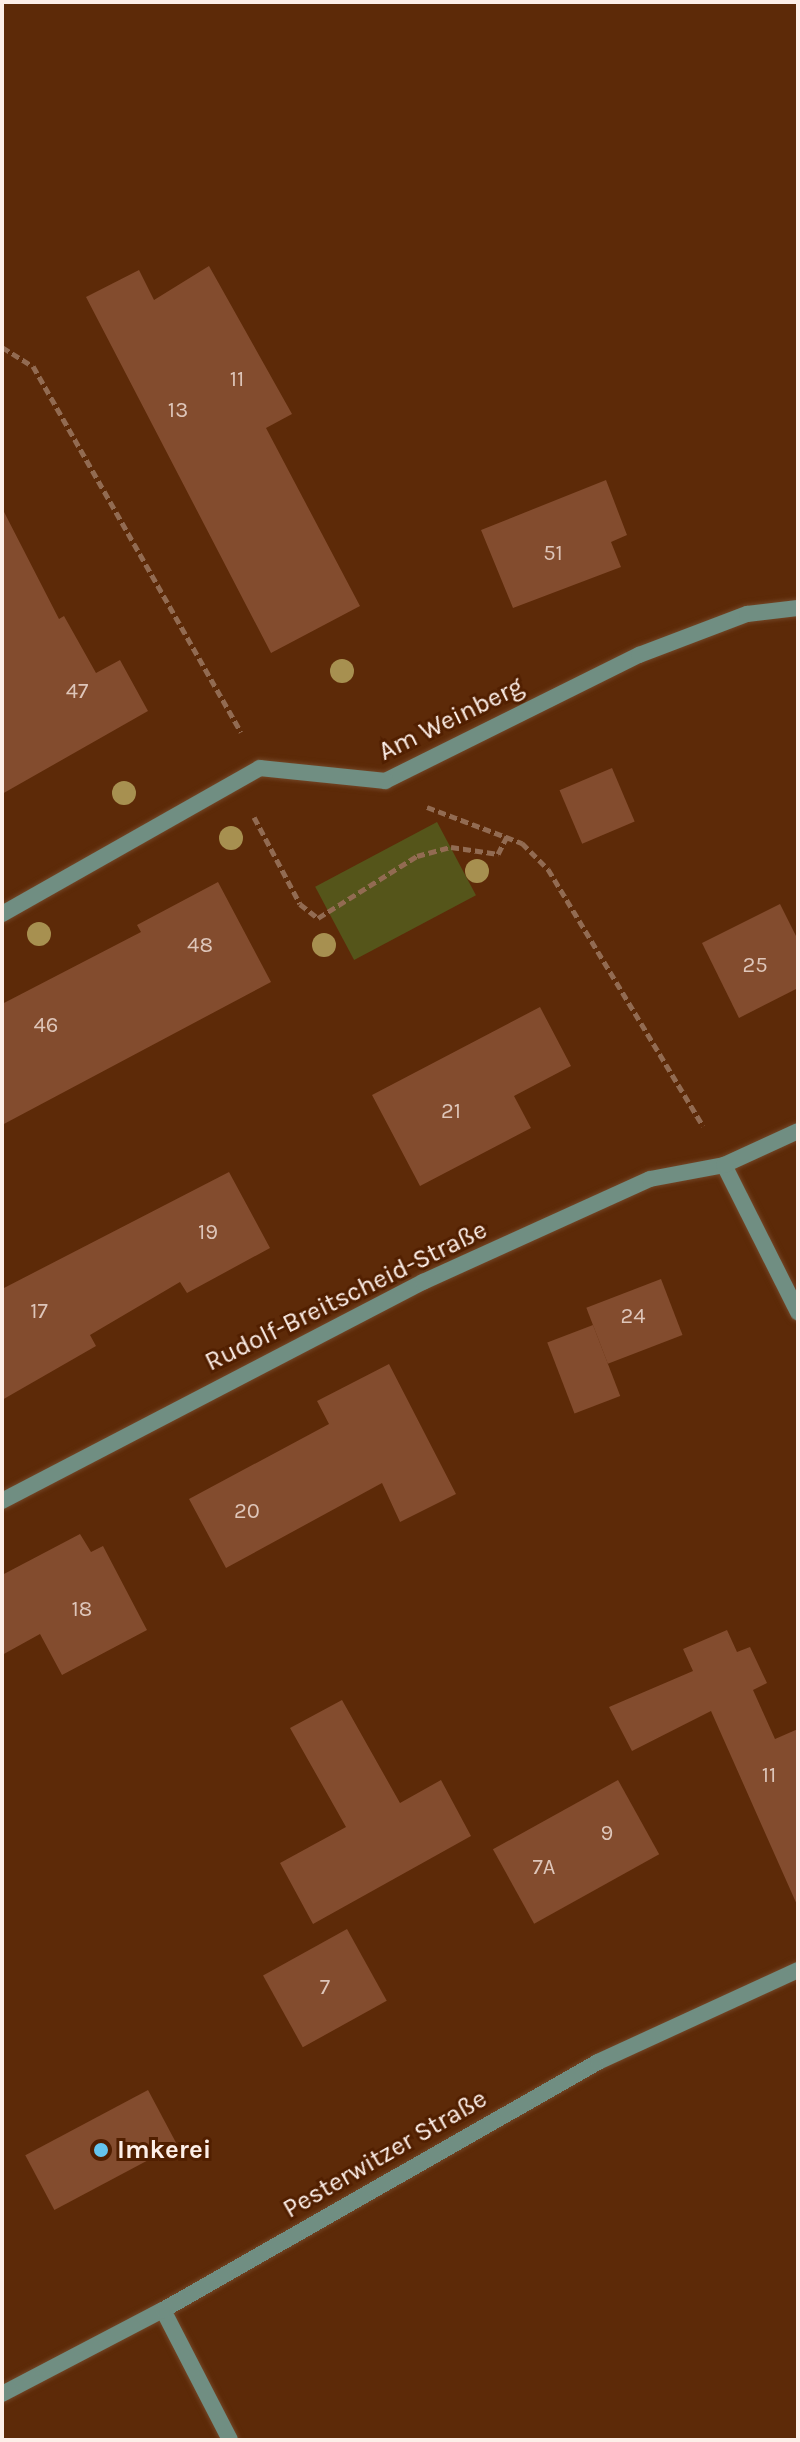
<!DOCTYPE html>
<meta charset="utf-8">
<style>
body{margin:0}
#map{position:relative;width:800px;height:2442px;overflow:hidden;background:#5d2a08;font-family:Karla,sans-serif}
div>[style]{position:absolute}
.green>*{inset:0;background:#55551a;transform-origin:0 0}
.building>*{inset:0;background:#834c2e;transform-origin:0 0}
.path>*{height:5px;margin-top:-2.5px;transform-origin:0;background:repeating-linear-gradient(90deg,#926b52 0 8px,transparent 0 12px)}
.roads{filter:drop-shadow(0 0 2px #734627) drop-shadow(0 0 2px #734627)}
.service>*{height:16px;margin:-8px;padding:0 8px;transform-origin:8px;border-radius:8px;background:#708e82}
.minor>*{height:16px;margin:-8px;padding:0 8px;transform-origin:8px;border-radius:8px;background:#708e82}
.tertiary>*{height:16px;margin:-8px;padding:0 8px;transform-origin:8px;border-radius:8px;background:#708e82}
.trees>*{width:24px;height:24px;margin:-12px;border-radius:50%;background:#a79050}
.dots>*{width:22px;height:22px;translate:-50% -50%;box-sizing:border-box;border:4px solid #511f00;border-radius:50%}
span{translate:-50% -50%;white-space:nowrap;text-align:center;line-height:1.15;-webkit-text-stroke:6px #511f00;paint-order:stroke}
.number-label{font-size:22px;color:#dec6ba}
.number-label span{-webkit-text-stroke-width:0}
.street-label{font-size:26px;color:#fdefe8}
.poi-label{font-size:26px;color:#fdefe8;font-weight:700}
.left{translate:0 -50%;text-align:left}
.frame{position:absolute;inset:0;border:4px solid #fdefe8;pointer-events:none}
</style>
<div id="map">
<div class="green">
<i style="left:437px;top:822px;width:83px;height:138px;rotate:62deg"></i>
</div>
<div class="building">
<i style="clip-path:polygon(209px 266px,292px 414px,266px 428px,360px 606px,271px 653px,86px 297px,139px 270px,154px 300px)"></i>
<i style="clip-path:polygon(606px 480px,627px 535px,611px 542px,621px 567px,513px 608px,481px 530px)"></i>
<i style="clip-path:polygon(2px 508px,59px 619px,64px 616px,96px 673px,120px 660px,148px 711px,2px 794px)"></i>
<i style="left:612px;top:768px;width:58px;height:57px;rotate:67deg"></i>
<i style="clip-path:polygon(218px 882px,271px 982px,2px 1125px,2px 1004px,141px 932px,137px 925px)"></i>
<i style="clip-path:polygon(780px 904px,798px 940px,798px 988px,739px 1018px,702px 943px)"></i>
<i style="clip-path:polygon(540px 1007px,571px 1066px,514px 1096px,531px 1128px,420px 1186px,372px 1095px)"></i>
<i style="clip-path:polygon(229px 1172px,270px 1248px,187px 1293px,180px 1282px,90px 1335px,96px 1346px,2px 1400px,2px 1289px)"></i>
<i style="left:661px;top:1279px;width:60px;height:80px;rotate:69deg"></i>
<i style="left:593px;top:1325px;width:76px;height:49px;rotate:69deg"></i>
<i style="clip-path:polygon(389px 1364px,456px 1494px,400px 1522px,382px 1483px,226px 1568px,189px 1499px,329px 1424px,317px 1401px)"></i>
<i style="clip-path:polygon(80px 1534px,91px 1552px,103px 1546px,147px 1630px,62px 1675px,40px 1634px,2px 1655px,2px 1575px)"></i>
<i style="clip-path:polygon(727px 1630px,737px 1652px,750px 1647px,767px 1683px,753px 1690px,775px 1739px,798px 1729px,798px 1907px,711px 1711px,632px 1751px,609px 1707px,693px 1671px,683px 1649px)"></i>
<i style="clip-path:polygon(342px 1700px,400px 1803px,441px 1780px,471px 1836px,313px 1924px,280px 1863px,346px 1827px,290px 1728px)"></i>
<i style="left:618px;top:1780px;width:85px;height:143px;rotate:61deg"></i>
<i style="left:347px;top:1929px;width:82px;height:96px;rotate:61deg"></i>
<i style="left:148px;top:2090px;width:62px;height:139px;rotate:62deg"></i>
</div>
<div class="path">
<i style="left:2px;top:347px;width:36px;rotate:32deg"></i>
<i style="left:33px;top:366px;width:421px;rotate:60.4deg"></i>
<i style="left:427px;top:807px;width:102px;rotate:20.8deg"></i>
<i style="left:522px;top:843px;width:37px;rotate:45deg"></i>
<i style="left:548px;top:869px;width:300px;rotate:58.9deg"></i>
<i style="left:254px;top:817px;width:98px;rotate:62.1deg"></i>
<i style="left:300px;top:904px;width:23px;rotate:38deg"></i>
<i style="left:318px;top:918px;width:117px;rotate:-32.1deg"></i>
<i style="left:417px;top:856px;width:35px;rotate:-15deg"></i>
<i style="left:451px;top:847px;width:48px;rotate:8.5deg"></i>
<i style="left:498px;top:854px;width:20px;rotate:-63deg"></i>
</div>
<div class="roads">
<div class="service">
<i style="left:385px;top:781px;width:284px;rotate:-26.4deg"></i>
<i style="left:639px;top:655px;width:116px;rotate:-20.8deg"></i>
<i style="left:747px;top:614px;width:51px;rotate:-6.7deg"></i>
<i style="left:163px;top:2310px;width:146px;rotate:62.7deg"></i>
</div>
<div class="minor">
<i style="left:2px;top:914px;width:296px;rotate:-29.5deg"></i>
<i style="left:260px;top:768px;width:126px;rotate:5.9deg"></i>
<i style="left:724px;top:1165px;width:165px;rotate:63.3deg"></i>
<i style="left:2px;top:1501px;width:475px;rotate:-27.5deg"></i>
<i style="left:423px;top:1282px;width:249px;rotate:-24.4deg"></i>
<i style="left:650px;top:1179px;width:75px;rotate:-10.7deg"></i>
<i style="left:724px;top:1165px;width:81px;rotate:-24.7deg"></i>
</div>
<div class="tertiary">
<i style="left:2px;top:2394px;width:182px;rotate:-27.6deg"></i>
<i style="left:163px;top:2310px;width:501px;rotate:-29.69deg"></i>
<i style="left:598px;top:2062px;width:220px;rotate:-24.7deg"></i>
</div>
</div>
<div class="trees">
<i style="left:342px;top:671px"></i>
<i style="left:124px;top:793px"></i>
<i style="left:231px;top:838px"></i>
<i style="left:477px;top:871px"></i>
<i style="left:39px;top:934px"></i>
<i style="left:324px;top:945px"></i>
</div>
<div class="dots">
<i style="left:101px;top:2150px;background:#65c5ee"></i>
</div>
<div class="number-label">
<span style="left:237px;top:380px">11</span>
<span style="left:178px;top:411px">13</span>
<span style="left:553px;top:554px">51</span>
<span style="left:77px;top:692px">47</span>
<span style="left:200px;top:946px">48</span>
<span style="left:755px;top:966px">25</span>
<span style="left:46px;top:1026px">46</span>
<span style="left:451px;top:1112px">21</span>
<span style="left:208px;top:1233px">19</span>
<span style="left:39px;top:1312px">17</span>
<span style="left:633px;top:1317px">24</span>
<span style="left:247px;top:1512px">20</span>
<span style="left:82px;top:1610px">18</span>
<span style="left:769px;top:1776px">11</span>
<span style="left:607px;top:1834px">9</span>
<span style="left:544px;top:1868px">7A</span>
<span style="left:325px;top:1988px">7</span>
</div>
<div class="street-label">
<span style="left:451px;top:719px;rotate:-26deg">Am Weinberg</span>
<span style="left:346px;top:1296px;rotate:-26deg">Rudolf-Breitscheid-Straße</span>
<span style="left:385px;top:2154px;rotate:-30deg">Pesterwitzer Straße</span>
</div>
<div class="poi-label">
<span class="left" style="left:117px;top:2150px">Imkerei</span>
</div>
<div class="frame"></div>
</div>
